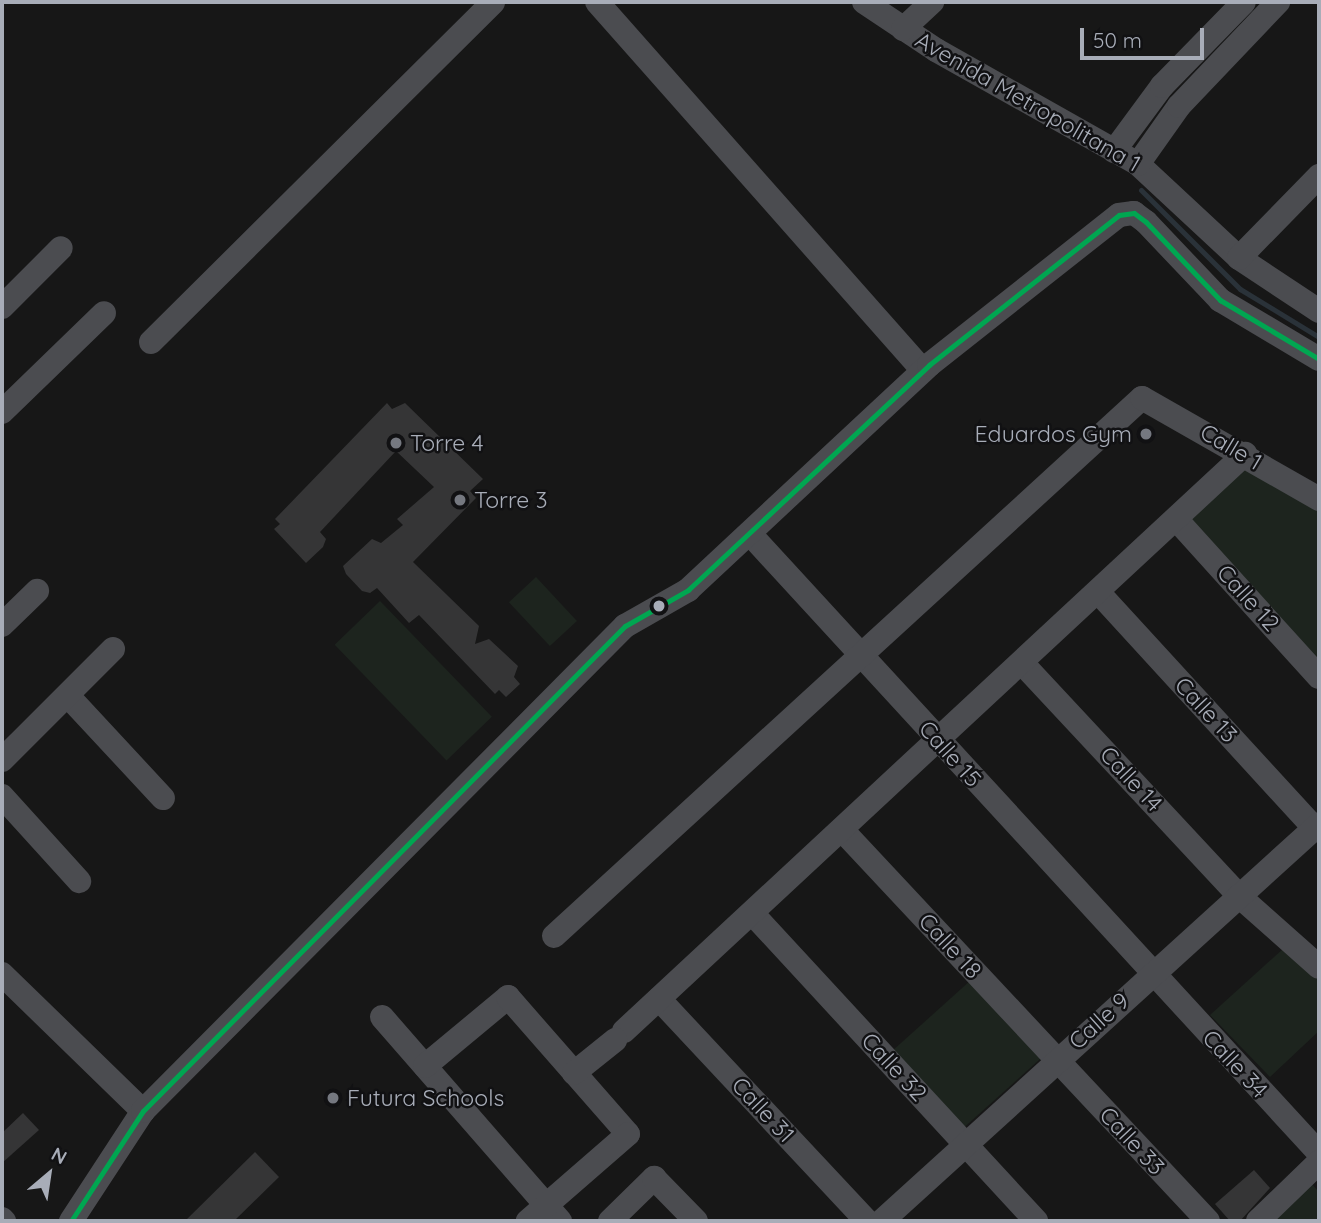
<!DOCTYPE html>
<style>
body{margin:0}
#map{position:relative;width:1321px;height:1223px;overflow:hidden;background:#171717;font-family:Quicksand,sans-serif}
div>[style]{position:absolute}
.green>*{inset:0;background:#1d241e;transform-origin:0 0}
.stream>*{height:5px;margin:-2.5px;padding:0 2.5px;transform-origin:2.5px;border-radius:2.5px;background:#2a3239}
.building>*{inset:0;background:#353536}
.minor>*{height:24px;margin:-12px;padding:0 12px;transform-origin:12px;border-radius:12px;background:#4b4c50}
.bus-1>*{height:5px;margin:-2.5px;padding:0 2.5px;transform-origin:2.5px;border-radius:2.5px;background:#00a651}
.dots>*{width:19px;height:19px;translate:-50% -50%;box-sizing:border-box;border:4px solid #111113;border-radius:50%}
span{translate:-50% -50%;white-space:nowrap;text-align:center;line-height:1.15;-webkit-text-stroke:5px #111113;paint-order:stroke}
.street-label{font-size:23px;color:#a8adb8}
.poi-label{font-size:23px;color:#a8adb8}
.right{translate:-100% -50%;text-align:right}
.left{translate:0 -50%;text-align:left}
.frame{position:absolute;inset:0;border:4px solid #a8adb8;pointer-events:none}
.north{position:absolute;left:14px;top:1139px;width:70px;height:70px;-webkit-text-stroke:5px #111113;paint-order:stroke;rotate:29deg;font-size:19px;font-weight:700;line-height:28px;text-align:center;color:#a8adb8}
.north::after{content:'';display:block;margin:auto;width:24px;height:32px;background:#a8adb8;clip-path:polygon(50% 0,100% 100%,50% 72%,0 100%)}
.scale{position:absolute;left:1080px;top:28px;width:124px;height:32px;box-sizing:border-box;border:4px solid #a8adb8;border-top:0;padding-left:9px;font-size:21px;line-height:24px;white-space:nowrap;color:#a8adb8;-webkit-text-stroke:5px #111113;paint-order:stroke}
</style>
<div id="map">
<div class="green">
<i style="clip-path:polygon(1250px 464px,1319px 507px,1319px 663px,1188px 522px)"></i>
<i style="left:536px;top:577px;width:60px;height:37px;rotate:47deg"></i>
<i style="left:380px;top:601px;width:161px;height:63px;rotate:46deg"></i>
<i style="clip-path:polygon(1284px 948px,1319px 980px,1319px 1031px,1270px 1077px,1210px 1015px)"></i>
<i style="left:971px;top:980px;width:105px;height:104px;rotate:48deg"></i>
<i style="clip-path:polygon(1311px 1183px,1319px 1192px,1319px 1221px,1275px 1221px)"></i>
</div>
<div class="stream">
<i style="left:1141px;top:190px;width:140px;rotate:45deg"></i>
<i style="left:1240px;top:289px;width:92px;rotate:31.3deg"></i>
</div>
<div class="building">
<i style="clip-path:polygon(387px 403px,392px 409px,405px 403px,483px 479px,470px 491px,476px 498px,413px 562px,479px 626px,475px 644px,489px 639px,518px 666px,514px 677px,520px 684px,506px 697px,499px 690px,495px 694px,419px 615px,409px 623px,377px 588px,370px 593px,362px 591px,346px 574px,343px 566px,372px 539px,381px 543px,403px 525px,397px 519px,434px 487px,396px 451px,320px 532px,326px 539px,323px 547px,306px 563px,274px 529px,280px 524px,275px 519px)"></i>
<i style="clip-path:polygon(23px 1113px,39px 1130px,2px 1163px,2px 1133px)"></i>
<i style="clip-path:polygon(255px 1152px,279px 1177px,234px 1221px,185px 1221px)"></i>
<i style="clip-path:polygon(1254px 1170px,1270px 1188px,1240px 1221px,1230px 1221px,1215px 1204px)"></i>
</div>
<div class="minor">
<i style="left:597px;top:2px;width:492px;rotate:48.5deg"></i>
<i style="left:864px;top:2px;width:87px;rotate:33.7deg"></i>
<i style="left:936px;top:50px;width:232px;rotate:29.4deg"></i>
<i style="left:1138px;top:164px;width:138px;rotate:42.9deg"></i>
<i style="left:1239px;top:258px;width:96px;rotate:33.5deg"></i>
<i style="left:903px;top:29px;width:40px;rotate:-43deg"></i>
<i style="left:1114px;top:151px;width:81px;rotate:-53.6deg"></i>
<i style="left:1162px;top:86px;width:117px;rotate:-45.7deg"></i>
<i style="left:1138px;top:164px;width:71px;rotate:-54.7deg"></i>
<i style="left:1179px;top:106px;width:144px;rotate:-46.4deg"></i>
<i style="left:1239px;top:258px;width:115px;rotate:-45.7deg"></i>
<i style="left:2px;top:307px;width:83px;rotate:-45deg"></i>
<i style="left:151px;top:342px;width:482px;rotate:-44.8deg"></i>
<i style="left:2px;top:412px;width:142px;rotate:-44.1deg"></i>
<i style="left:1176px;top:519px;width:213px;rotate:47.9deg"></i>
<i style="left:750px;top:534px;width:841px;rotate:47.41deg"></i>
<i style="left:1098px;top:592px;width:320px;rotate:47.5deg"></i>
<i style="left:2px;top:625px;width:49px;rotate:-44.2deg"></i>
<i style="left:1022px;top:663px;width:318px;rotate:47deg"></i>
<i style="left:1239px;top:896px;width:107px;rotate:41.6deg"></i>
<i style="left:69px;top:697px;width:138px;rotate:47.1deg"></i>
<i style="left:2px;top:760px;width:157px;rotate:-45deg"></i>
<i style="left:2px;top:796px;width:115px;rotate:47.8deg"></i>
<i style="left:843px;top:831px;width:534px;rotate:46.9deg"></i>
<i style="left:752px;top:913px;width:419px;rotate:47.3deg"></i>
<i style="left:554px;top:936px;width:797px;rotate:-42.46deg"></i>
<i style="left:1142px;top:398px;width:204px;rotate:29.7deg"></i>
<i style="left:2px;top:974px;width:197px;rotate:44.2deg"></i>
<i style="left:659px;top:999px;width:304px;rotate:46.9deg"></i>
<i style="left:382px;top:1017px;width:271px;rotate:48.9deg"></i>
<i style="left:624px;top:1031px;width:848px;rotate:-42.9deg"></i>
<i style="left:425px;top:1066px;width:108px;rotate:-39.7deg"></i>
<i style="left:508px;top:997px;width:182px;rotate:48.8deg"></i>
<i style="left:628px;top:1134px;width:133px;rotate:139deg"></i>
<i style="left:574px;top:1073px;width:53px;rotate:-38.8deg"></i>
<i style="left:2px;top:1219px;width:3px;rotate:45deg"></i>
<i style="left:71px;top:1221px;width:131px;rotate:-56.8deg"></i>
<i style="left:143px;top:1111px;width:684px;rotate:-45.18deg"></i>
<i style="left:625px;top:626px;width:73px;rotate:-29.7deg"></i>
<i style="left:688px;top:590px;width:330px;rotate:-43deg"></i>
<i style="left:929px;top:365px;width:242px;rotate:-38.3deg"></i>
<i style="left:1119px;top:215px;width:15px;rotate:-8deg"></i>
<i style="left:1134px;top:213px;width:15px;rotate:37deg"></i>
<i style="left:1146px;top:222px;width:108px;rotate:46.5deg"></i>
<i style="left:1220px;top:300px;width:115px;rotate:30.8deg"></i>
<i style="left:610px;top:1221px;width:62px;rotate:-44.3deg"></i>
<i style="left:654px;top:1178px;width:60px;rotate:45.7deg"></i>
<i style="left:882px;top:1221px;width:590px;rotate:-42.25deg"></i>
<i style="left:1258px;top:1221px;width:85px;rotate:-44deg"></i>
</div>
<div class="bus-1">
<i style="left:71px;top:1221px;width:131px;rotate:-56.8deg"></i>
<i style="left:143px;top:1111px;width:684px;rotate:-45.18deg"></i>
<i style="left:625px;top:626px;width:73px;rotate:-29.7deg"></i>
<i style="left:688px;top:590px;width:330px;rotate:-43deg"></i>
<i style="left:929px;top:365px;width:242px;rotate:-38.3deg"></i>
<i style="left:1119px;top:215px;width:15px;rotate:-8deg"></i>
<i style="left:1134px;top:213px;width:15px;rotate:37deg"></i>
<i style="left:1146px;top:222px;width:108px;rotate:46.5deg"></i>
<i style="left:1220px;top:300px;width:115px;rotate:30.8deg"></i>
</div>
<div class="dots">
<i style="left:1146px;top:434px;background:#757880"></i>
<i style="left:396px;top:443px;background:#757880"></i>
<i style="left:460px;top:500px;background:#757880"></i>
<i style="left:659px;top:606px;background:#a8adb8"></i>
<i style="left:333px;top:1098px;background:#757880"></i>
</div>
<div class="street-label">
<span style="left:1028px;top:102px;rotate:30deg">Avenida Metropolitana 1</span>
<span style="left:1231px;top:447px;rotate:31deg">Calle 1</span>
<span style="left:1248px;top:598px;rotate:48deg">Calle 12</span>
<span style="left:1206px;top:710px;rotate:47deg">Calle 13</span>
<span style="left:950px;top:754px;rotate:48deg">Calle 15</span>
<span style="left:1131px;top:779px;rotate:47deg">Calle 14</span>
<span style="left:950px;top:946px;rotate:47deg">Calle 18</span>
<span style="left:1099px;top:1021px;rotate:-42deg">Calle 9</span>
<span style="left:1235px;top:1064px;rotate:47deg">Calle 34</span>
<span style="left:894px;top:1067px;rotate:47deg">Calle 32</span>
<span style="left:763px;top:1110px;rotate:47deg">Calle 31</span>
<span style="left:1132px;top:1141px;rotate:47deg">Calle 33</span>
</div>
<div class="poi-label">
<span class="right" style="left:1132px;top:434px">Eduardos Gym</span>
<span class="left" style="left:410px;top:443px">Torre 4</span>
<span class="left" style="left:474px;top:500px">Torre 3</span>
<span class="left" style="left:347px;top:1098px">Futura Schools</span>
</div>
<div class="frame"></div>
<div class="north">N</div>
<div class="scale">50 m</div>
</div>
